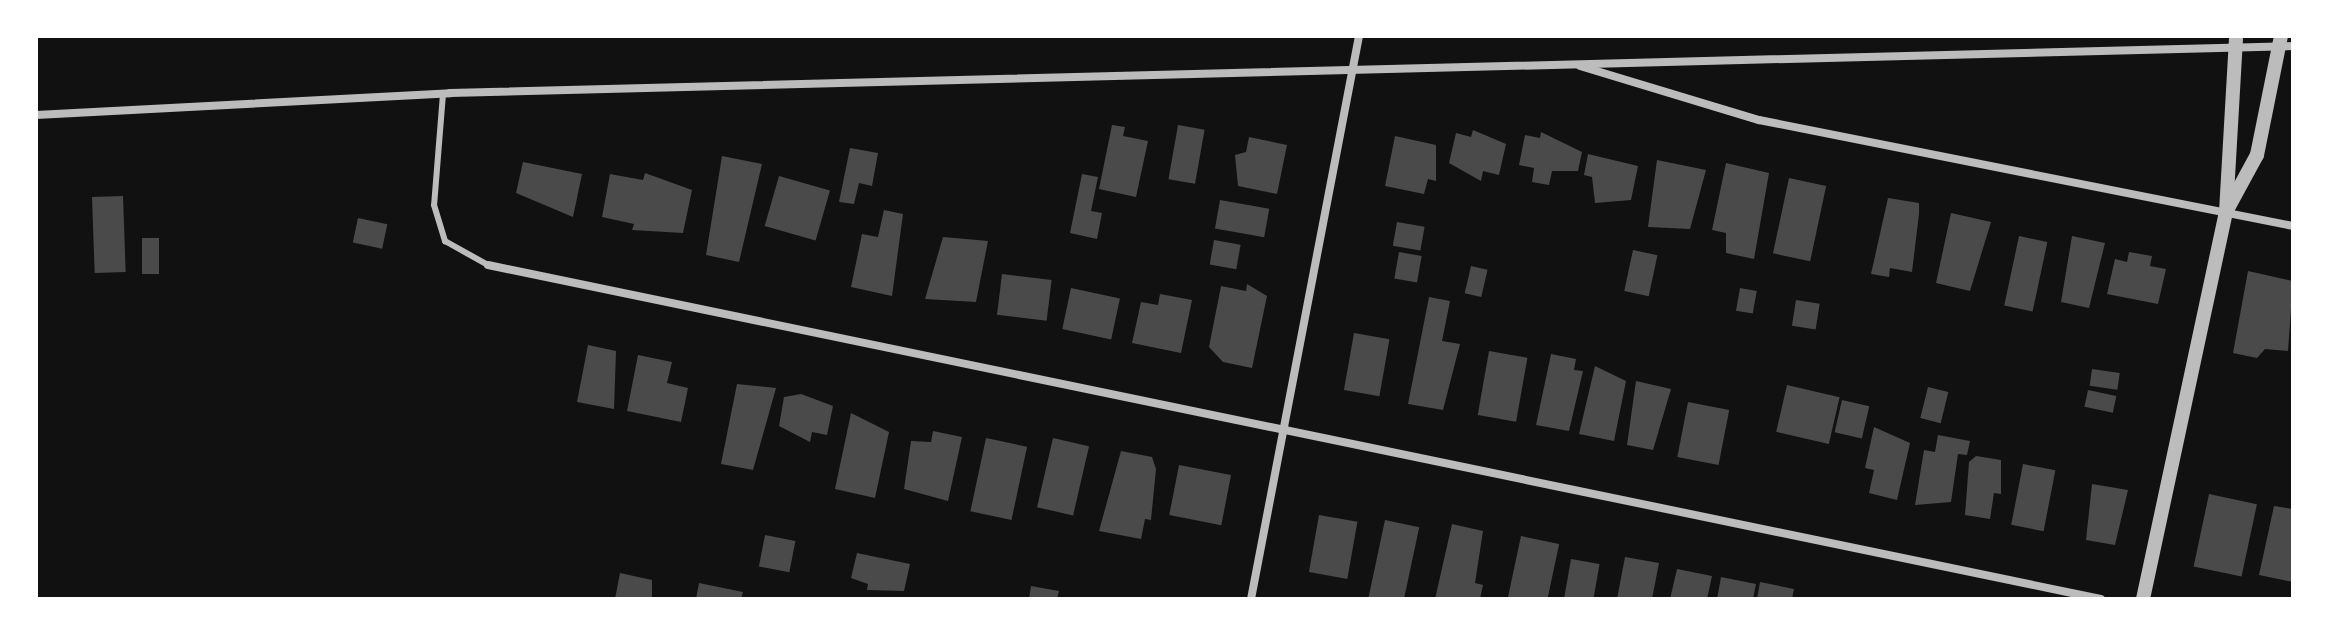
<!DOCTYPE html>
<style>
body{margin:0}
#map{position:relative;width:2329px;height:635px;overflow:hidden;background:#111;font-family:"Titillium Web",sans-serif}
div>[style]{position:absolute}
.building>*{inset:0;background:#4a4a4a;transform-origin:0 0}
.service>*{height:6px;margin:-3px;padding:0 3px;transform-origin:3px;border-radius:3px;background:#bcbcbc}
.minor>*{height:8px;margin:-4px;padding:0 4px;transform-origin:4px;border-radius:4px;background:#bcbcbc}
.tertiary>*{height:14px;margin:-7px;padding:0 7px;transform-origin:7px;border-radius:7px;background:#bcbcbc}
span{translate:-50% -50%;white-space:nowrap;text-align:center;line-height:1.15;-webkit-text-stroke:8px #fff;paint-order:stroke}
.frame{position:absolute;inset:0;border:38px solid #fff;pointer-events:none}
</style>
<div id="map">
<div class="building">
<i style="clip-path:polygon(1112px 125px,1125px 127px,1123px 136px,1148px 141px,1136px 197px,1099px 189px)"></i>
<i style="left:1178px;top:125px;width:27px;height:55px;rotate:10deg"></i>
<i style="clip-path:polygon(1473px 130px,1506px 144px,1499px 175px,1483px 171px,1481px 181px,1449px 163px,1456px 133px,1471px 137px)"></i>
<i style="clip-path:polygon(1541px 132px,1582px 152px,1578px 171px,1552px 171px,1549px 185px,1532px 182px,1534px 168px,1519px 165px,1525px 135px,1540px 138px)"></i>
<i style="clip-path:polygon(1395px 136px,1436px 145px,1436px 181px,1428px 179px,1424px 194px,1385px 186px)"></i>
<i style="clip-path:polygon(1249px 137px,1287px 145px,1277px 194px,1238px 186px,1235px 155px,1246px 152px)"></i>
<i style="clip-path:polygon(850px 148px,878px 153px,872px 186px,859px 183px,854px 204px,839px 202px)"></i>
<i style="clip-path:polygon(1588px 154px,1638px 166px,1631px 200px,1595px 203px,1592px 177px,1584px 175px)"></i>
<i style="clip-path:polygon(722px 156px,762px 164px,739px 262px,706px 255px)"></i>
<i style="clip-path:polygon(1657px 160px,1706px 170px,1690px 229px,1648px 227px)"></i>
<i style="clip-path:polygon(523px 162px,582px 174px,573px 217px,516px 193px)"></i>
<i style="clip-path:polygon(1726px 163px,1769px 173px,1754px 259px,1726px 253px,1726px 233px,1712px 230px)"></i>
<i style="clip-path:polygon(645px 173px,692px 190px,683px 233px,632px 230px,634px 224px,602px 217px,610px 174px,643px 180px)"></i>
<i style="clip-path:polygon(1082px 174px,1098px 177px,1091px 211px,1102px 213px,1097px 239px,1070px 233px)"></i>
<i style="left:779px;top:176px;width:53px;height:52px;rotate:16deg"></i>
<i style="left:1789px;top:178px;width:38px;height:77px;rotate:12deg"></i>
<i style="left:123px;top:196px;width:76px;height:31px;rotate:88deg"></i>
<i style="clip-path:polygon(1888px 198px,1919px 203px,1919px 214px,1912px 272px,1890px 268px,1889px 277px,1871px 274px)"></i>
<i style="left:1220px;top:200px;width:50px;height:29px;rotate:10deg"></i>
<i style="clip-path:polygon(884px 210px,903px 214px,892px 296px,851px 287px,862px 234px,878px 237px)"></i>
<i style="clip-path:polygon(1951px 213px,1991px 222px,1970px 291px,1936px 283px)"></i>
<i style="left:358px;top:218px;width:30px;height:25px;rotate:12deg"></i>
<i style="left:1397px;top:222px;width:28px;height:24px;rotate:10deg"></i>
<i style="left:2019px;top:236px;width:29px;height:71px;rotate:12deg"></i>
<i style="clip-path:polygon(2072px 236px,2105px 243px,2089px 308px,2061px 302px)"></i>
<i style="clip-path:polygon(943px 237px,988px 241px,976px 302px,925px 299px)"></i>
<i style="left:142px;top:238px;width:17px;height:36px"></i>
<i style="left:1214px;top:240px;width:27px;height:25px;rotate:10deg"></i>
<i style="left:1633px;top:250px;width:25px;height:42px;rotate:12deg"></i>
<i style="left:1399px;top:252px;width:23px;height:27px;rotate:10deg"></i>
<i style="clip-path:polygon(2129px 252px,2152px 256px,2150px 266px,2166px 269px,2158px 304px,2107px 294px,2115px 259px,2127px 262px)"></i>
<i style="left:1471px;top:266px;width:17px;height:28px;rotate:13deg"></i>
<i style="clip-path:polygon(2248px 271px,2293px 281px,2288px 351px,2265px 349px,2257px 358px,2233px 353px)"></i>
<i style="left:1002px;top:274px;width:50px;height:41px;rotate:7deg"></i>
<i style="clip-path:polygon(1247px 284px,1267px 296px,1252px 368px,1223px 362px,1209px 347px,1221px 286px,1246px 291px)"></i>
<i style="left:1071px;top:288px;width:50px;height:42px;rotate:12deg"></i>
<i style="left:1740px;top:288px;width:17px;height:23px;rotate:10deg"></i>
<i style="clip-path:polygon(1160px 294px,1192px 300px,1181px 353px,1132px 343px,1141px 302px,1158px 305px)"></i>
<i style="clip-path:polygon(1429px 297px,1450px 301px,1442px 341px,1460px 344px,1443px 410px,1408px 404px)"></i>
<i style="left:1796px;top:300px;width:24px;height:26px;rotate:9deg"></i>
<i style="left:1354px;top:333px;width:36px;height:58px;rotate:10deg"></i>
<i style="clip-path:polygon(588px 345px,616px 351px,614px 409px,577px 402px)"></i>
<i style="left:1489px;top:351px;width:39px;height:65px;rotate:10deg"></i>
<i style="clip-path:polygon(1551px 354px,1576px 359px,1574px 370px,1583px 371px,1569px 431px,1536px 425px)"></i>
<i style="clip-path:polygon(638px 355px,672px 362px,667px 383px,688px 388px,681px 422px,627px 411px)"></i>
<i style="clip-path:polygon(1595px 366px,1626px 381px,1614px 441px,1579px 434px)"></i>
<i style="left:2092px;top:369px;width:28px;height:17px;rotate:8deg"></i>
<i style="clip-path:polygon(1636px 381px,1671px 389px,1653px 450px,1627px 445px)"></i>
<i style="clip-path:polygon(737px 384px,776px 388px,753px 470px,721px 464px)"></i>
<i style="left:1787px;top:385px;width:54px;height:48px;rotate:13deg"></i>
<i style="left:1928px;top:387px;width:21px;height:32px;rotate:14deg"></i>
<i style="left:2088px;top:390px;width:29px;height:17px;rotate:12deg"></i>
<i style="clip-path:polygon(801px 394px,833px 406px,827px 435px,812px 432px,810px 442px,779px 426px,784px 397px)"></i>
<i style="left:1842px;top:400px;width:28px;height:33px;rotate:13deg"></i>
<i style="left:1688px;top:402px;width:42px;height:56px;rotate:11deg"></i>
<i style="clip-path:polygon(851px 413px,889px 432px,875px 498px,835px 489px)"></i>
<i style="clip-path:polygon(1874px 427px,1910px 443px,1897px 500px,1869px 493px,1874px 470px,1865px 468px)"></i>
<i style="clip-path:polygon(933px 431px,962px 437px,948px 501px,904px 489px,911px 441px,931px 442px)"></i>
<i style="clip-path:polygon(1938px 435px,1970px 441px,1967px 455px,1958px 454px,1951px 502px,1915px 505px,1924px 450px,1935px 452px)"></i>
<i style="left:986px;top:438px;width:42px;height:75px;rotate:12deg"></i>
<i style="left:1053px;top:438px;width:37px;height:71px;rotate:13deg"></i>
<i style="clip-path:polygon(1121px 451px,1152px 457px,1156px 469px,1151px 520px,1145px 519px,1141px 539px,1099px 531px)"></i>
<i style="clip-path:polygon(1976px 456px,2001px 460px,2001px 494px,1994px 493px,1990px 519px,1965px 515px,1969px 462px)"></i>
<i style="left:2023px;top:464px;width:33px;height:62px;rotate:11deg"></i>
<i style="left:1179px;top:465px;width:53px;height:51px;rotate:11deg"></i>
<i style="clip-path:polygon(2092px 484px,2128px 490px,2115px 545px,2086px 540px)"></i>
<i style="left:2209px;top:494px;width:49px;height:74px;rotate:12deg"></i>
<i style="clip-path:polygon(2274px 506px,2293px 509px,2293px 582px,2259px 575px)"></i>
<i style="left:1319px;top:515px;width:39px;height:58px;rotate:10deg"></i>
<i style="left:1385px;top:520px;width:35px;height:79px;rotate:12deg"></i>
<i style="clip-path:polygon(1452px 524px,1483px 531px,1475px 583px,1483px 585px,1480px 599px,1435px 599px)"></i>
<i style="left:765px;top:535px;width:31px;height:32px;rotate:11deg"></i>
<i style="left:1521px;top:536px;width:39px;height:64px;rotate:12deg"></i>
<i style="clip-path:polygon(857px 553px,910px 564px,904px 591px,867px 590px,868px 584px,851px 578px)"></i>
<i style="clip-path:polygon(1625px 557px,1659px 563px,1652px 599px,1617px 599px)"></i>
<i style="left:1571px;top:559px;width:29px;height:41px;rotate:10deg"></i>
<i style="clip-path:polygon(1677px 569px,1712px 576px,1707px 599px,1670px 599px)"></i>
<i style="clip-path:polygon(620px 573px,652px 580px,652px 599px,615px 599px)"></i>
<i style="clip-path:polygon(1721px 577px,1756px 584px,1753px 599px,1717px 599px)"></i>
<i style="clip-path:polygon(1760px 582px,1794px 589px,1792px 599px,1757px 599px)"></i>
<i style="clip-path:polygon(699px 583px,743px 592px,741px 599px,696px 599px)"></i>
<i style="clip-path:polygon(1031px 586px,1059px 591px,1057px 599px,1029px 599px)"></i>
</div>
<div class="service">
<i style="left:443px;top:94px;width:111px;rotate:94.6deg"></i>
<i style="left:434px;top:205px;width:38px;rotate:73deg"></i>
<i style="left:445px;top:241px;width:49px;rotate:29.2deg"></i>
</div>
<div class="minor">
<i style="left:1580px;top:66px;width:187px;rotate:16.8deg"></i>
<i style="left:1759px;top:120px;width:544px;rotate:11.23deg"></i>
<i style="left:36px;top:115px;width:415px;rotate:-3deg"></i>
<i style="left:450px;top:93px;width:1844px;rotate:-1.46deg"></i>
<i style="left:488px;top:265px;width:1647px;rotate:11.7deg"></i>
<i style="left:1251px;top:599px;width:573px;rotate:-79.14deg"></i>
</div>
<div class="tertiary">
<i style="left:2226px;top:212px;width:65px;rotate:-61.5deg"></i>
<i style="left:2257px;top:155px;width:121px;rotate:-78.6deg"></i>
<i style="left:2143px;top:599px;width:396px;rotate:-77.9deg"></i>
<i style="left:2226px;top:212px;width:176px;rotate:-86.7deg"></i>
</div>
<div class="frame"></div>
</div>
